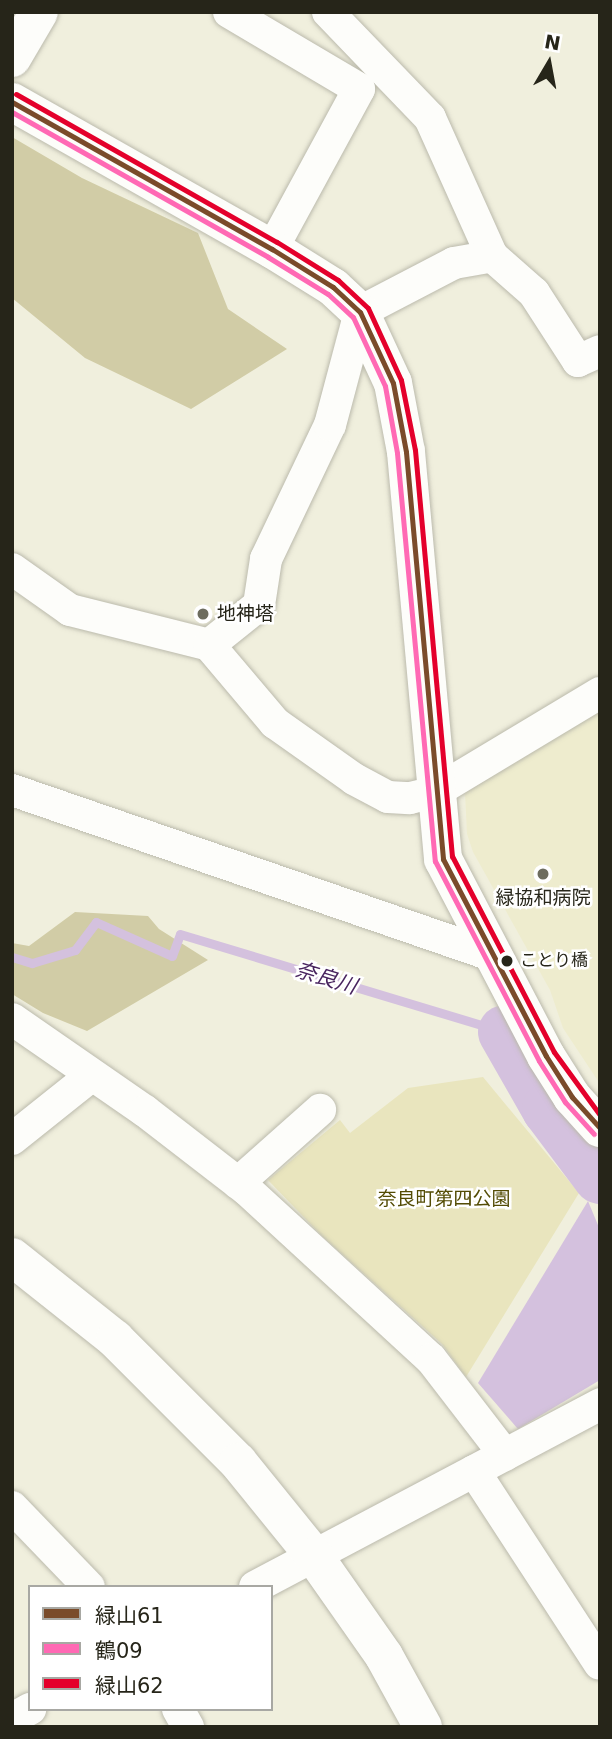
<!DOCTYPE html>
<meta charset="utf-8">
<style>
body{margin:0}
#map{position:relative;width:612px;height:1739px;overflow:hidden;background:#f0efdd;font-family:"DejaVu Sans","Noto Sans JP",sans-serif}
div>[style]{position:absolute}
.built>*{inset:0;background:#eeecce}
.green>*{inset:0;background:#e9e5be}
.forest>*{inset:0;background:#d1cca6}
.water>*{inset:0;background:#d4c1de}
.stream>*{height:9px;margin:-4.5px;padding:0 4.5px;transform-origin:4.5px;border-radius:4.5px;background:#d4c1de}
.river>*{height:54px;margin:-27px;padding:0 27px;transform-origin:27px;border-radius:27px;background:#d4c1de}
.roads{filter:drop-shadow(0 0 2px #bbbaac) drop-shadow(0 0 2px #bbbaac)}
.minor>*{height:32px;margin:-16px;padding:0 16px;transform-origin:16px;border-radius:16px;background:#fdfdfa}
.tertiary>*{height:38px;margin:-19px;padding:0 19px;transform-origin:19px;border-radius:19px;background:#fdfdfa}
.bus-1>*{height:5px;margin:-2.5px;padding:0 2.5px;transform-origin:2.5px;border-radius:2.5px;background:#7a4b2a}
.bus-2>*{height:5px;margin:-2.5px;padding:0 2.5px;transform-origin:2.5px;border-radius:2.5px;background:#ff69b4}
.bus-3>*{height:5px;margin:-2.5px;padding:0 2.5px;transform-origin:2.5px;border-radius:2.5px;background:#e4002b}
.dots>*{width:19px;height:19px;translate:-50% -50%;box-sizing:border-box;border:4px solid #fff;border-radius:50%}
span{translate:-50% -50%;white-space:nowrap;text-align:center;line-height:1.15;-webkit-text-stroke:5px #fff;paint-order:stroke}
.bus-label{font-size:17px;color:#262519}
.left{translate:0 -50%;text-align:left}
.poi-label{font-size:19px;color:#262519}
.park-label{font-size:19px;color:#544c05}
.water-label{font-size:21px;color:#48245f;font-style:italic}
.frame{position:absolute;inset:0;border:14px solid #262519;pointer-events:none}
.legend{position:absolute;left:28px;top:1585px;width:245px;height:126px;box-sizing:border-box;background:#fff;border:2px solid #a8a8a3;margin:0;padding:9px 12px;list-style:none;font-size:21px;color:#262519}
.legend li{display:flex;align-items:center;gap:14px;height:35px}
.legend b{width:35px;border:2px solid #a8a8a3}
.north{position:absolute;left:514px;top:28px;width:70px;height:70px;-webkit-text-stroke:5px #fff;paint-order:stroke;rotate:10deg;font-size:19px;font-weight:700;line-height:28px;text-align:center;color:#262519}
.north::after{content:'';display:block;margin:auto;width:24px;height:32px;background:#262519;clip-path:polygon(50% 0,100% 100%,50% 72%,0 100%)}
</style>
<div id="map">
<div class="built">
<i style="clip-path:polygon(600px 706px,600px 1084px,563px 1028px,550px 990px,473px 852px,467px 834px,465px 793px)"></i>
</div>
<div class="green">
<i style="clip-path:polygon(483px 1077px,579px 1193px,466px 1377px,442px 1344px,322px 1236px,268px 1180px,340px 1120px,350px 1133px,408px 1088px)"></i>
</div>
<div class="forest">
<i style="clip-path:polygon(12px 137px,82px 178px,198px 233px,228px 309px,287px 349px,191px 409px,85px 358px,12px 298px)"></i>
<i style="clip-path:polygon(75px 912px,148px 916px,159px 929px,208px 960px,87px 1031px,43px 1013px,12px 994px,12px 943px,29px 946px)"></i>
</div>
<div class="water">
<i style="clip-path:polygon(588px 1201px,600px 1230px,600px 1380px,518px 1429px,478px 1383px)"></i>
</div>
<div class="stream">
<i style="left:12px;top:957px;width:21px;rotate:17deg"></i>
<i style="left:32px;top:963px;width:45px;rotate:-16.8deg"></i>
<i style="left:75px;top:950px;width:35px;rotate:-53deg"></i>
<i style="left:96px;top:922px;width:83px;rotate:24.1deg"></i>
<i style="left:172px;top:956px;width:23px;rotate:-70deg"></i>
<i style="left:180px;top:934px;width:339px;rotate:16.8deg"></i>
</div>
<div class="river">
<i style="left:505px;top:1032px;width:89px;rotate:60.3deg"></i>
<i style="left:549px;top:1109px;width:85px;rotate:53.1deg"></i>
</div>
<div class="roads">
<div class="minor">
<i style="left:229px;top:12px;width:151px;rotate:30.6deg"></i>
<i style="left:359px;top:89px;width:182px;rotate:118.5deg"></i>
<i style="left:328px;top:12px;width:147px;rotate:46.1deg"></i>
<i style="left:430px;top:118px;width:151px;rotate:65.8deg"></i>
<i style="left:492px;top:256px;width:56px;rotate:41.4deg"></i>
<i style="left:534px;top:293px;width:81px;rotate:57.1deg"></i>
<i style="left:578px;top:361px;width:24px;rotate:-24deg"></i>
<i style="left:12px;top:569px;width:71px;rotate:35.3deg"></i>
<i style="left:70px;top:610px;width:143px;rotate:14.1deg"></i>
<i style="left:209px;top:645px;width:102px;rotate:49.8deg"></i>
<i style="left:275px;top:723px;width:97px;rotate:35.3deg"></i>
<i style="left:354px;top:779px;width:38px;rotate:28deg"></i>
<i style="left:388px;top:797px;width:22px;rotate:3deg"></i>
<i style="left:410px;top:798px;width:26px;rotate:-13deg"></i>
<i style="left:435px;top:792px;width:192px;rotate:-31deg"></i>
<i style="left:209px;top:645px;width:64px;rotate:-38.7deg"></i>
<i style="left:259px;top:605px;width:47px;rotate:-81.3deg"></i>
<i style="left:266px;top:559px;width:148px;rotate:-64.5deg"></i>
<i style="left:330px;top:425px;width:117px;rotate:-75.1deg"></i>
<i style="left:360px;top:312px;width:106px;rotate:-27.5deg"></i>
<i style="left:454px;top:263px;width:39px;rotate:-10deg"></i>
<i style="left:12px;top:790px;width:513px;rotate:19deg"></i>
<i style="left:12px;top:1019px;width:162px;rotate:34.7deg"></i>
<i style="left:145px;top:1111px;width:128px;rotate:37.7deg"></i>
<i style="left:246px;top:1189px;width:251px;rotate:42.6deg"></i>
<i style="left:431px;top:1359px;width:121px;rotate:52.4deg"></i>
<i style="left:12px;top:1139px;width:101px;rotate:-38.6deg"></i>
<i style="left:238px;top:1183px;width:110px;rotate:-41.7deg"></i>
<i style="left:474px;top:1471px;width:230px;rotate:56.9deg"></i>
<i style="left:12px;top:1507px;width:111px;rotate:46.1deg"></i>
<i style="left:255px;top:1587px;width:391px;rotate:-27.9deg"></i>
<i style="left:178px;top:1709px;width:21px;rotate:61deg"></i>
<i style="left:12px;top:1719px;width:21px;rotate:-29deg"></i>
</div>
<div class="tertiary">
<i style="left:12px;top:58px;width:53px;rotate:-59.6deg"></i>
<i style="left:12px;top:102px;width:299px;rotate:29.5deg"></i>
<i style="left:272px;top:249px;width:72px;rotate:31.9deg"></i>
<i style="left:333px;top:287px;width:37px;rotate:43deg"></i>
<i style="left:360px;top:312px;width:78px;rotate:65.1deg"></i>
<i style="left:393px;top:383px;width:70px;rotate:79.3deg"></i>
<i style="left:406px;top:452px;width:409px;rotate:84.8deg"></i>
<i style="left:443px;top:859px;width:222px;rotate:62.4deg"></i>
<i style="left:546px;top:1056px;width:49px;rotate:57.6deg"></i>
<i style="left:572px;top:1097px;width:42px;rotate:47.9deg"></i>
<i style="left:12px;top:1257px;width:132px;rotate:38.5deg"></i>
<i style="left:115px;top:1339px;width:174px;rotate:45deg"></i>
<i style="left:238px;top:1462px;width:121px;rotate:51deg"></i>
<i style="left:314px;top:1556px;width:122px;rotate:55deg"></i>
<i style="left:384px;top:1656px;width:81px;rotate:61.2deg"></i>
</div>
</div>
<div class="bus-1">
<i style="left:12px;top:102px;width:299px;rotate:29.5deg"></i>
<i style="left:272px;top:249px;width:72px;rotate:31.9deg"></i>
<i style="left:333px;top:287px;width:37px;rotate:43deg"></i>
<i style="left:360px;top:312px;width:78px;rotate:65.1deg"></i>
<i style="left:393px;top:383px;width:70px;rotate:79.3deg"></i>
<i style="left:406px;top:452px;width:409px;rotate:84.8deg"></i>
<i style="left:443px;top:859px;width:222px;rotate:62.4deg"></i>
<i style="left:546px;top:1056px;width:49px;rotate:57.6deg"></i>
<i style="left:572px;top:1097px;width:42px;rotate:47.9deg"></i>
</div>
<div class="bus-2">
<i style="left:12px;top:112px;width:294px;rotate:29.5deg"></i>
<i style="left:268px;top:257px;width:70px;rotate:31.7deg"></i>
<i style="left:328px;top:294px;width:34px;rotate:43deg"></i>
<i style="left:353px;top:317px;width:76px;rotate:65.1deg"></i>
<i style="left:385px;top:386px;width:68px;rotate:79.8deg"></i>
<i style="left:397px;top:453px;width:410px;rotate:84.7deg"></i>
<i style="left:435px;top:861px;width:225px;rotate:62.5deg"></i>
<i style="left:539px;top:1061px;width:49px;rotate:57.6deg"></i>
<i style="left:565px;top:1102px;width:43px;rotate:47.8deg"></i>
</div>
<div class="bus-3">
<i style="left:16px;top:94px;width:300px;rotate:29.6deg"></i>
<i style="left:277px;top:242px;width:72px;rotate:31.9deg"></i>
<i style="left:338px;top:280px;width:41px;rotate:43deg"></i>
<i style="left:368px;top:308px;width:79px;rotate:65.4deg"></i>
<i style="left:401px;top:380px;width:71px;rotate:78.7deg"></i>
<i style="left:415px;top:450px;width:408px;rotate:84.8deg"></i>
<i style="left:452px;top:856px;width:221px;rotate:62.5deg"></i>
<i style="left:554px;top:1052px;width:78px;rotate:53.9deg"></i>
</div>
<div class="dots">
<i style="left:203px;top:614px;background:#6d6c5e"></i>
<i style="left:543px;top:874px;background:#6d6c5e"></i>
<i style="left:507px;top:961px;background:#262519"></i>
</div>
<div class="bus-label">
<span class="left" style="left:520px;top:961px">ことり橋</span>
</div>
<div class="poi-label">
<span class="left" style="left:217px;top:614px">地神塔</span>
<span style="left:543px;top:898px">緑協和病院</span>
</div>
<div class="park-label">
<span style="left:444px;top:1199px">奈良町第四公園</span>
</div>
<div class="water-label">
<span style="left:326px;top:978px;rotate:17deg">奈良川</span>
</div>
<div class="frame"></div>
<ul class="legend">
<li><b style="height:9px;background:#7a4b2a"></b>緑山61</li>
<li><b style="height:9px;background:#ff69b4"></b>鶴09</li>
<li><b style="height:9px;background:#e4002b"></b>緑山62</li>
</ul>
<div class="north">N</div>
</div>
